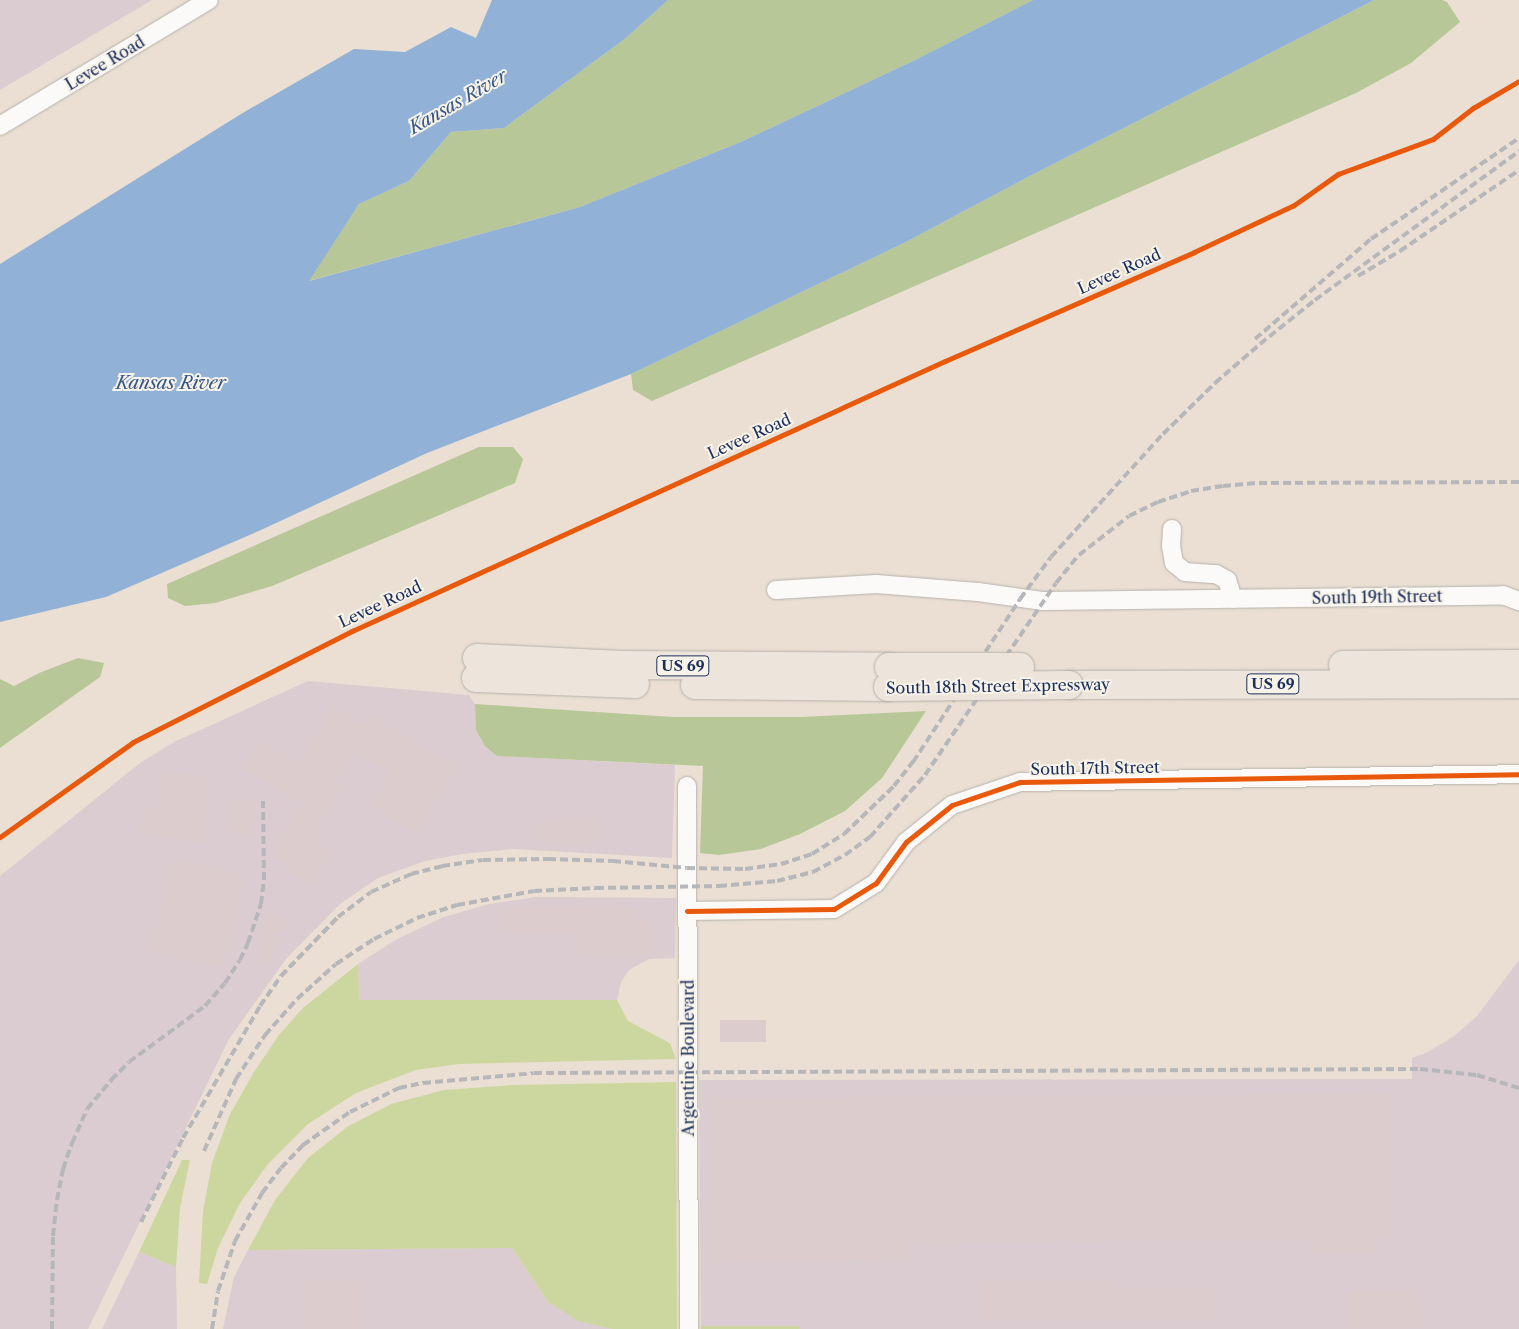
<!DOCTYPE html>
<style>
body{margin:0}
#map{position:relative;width:1519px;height:1329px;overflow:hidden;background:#eadfd2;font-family:"Libre Caslon Text",serif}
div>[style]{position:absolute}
.industrial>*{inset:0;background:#dbccd1}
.green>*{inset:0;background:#ccd7a0;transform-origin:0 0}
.forest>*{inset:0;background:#b8c798}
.water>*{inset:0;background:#91b2d6}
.building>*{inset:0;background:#dcccce;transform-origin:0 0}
.roads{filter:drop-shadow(0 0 1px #b6b1ad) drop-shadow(0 0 1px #b6b1ad)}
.street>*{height:18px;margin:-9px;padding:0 9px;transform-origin:9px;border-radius:9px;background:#fcfaf8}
.highway>*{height:28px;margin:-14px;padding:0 14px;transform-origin:14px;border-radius:14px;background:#ede5dc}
.rail>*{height:4px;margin-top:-2px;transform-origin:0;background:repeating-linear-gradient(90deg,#b6b7ba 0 8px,transparent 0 12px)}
.bridges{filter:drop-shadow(0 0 1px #b6b1ad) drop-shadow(0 0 1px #b6b1ad)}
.highway-bridge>*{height:28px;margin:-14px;padding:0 14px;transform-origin:14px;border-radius:14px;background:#ede5dc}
.cycleway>*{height:5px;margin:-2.5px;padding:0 2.5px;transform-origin:2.5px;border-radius:2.5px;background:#e8590c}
span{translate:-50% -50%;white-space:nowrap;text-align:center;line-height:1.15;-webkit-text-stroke:4px #f7f3e8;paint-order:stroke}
.shield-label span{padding:1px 4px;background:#f7f3e8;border:1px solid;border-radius:4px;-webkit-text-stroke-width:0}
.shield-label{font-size:15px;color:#1b2f5e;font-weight:700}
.street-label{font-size:16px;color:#1b2f5e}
.water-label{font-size:18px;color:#375688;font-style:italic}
</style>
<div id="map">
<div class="industrial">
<i style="clip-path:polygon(0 0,152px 0,0 90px)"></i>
<i style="clip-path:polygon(308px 681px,469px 695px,475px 704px,476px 730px,497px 756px,675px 765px,672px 858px,512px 849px,462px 854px,425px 861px,378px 878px,340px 904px,286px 959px,229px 1039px,88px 1329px,0 1329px,0 876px,140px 763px,174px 742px)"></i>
<i style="clip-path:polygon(536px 897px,676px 898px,675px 958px,649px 959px,629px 970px,621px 982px,617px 1000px,359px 1000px,358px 964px,397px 939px,444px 917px,489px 904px)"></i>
<i style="clip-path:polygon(1519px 960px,1519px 1329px,799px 1329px,799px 1326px,701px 1326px,699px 1080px,1412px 1079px,1412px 1058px,1426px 1053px,1453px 1037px,1477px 1016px)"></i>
<i style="clip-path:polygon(512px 1248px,548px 1302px,612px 1329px,630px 1329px,223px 1329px,234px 1277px,248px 1250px)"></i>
<i style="clip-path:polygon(139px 1252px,176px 1267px,177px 1329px,102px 1329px)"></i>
</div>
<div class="green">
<i style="clip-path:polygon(358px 964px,359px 1000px,617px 1000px,628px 1021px,670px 1043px,676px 1059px,459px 1064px,416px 1070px,356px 1093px,308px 1124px,268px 1164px,240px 1203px,218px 1248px,207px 1284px,199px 1283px,203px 1211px,212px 1163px,230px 1114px,254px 1072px,279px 1035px,303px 1008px)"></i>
<i style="clip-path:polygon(676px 1082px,677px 1329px,612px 1329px,578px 1321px,548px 1302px,512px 1248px,248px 1250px,275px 1200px,308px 1158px,347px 1127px,391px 1104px,444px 1090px,514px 1085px)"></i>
<i style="clip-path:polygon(182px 1160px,190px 1160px,180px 1208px,176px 1267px,139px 1252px)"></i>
<i style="left:701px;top:1326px;width:98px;height:3px"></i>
</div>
<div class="forest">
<i style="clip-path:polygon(668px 0,1033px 0,915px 60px,743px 141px,580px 207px,308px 281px,359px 204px,409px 181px,451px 132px,504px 128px,626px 38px)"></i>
<i style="clip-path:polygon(1374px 0,1442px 0,1447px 2px,1460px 22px,1411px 63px,1356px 93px,652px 401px,633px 390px,631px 374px,906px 242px,1024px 179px)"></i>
<i style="clip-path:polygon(479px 447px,513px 447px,523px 459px,515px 483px,272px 586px,215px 603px,185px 606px,168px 598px,167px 584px)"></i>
<i style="clip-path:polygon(78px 658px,104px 663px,100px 677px,0 748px,0 679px,14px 686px,39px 673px)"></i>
<i style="clip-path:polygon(475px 704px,673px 717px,801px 717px,926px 711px,882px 778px,845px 811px,800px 834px,761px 849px,719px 855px,700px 853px,703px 766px,497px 756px,485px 746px,476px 730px)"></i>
</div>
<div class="water">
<i style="clip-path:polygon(492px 0,668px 0,626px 38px,504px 128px,451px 132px,409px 181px,359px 204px,309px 281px,580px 207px,743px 141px,915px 60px,1033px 0,1374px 0,1024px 179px,906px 242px,631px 374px,427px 453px,261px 530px,106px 597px,0 622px,0 264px,241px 114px,354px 49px,405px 52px,451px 27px,476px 38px)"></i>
</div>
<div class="building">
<i style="clip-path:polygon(333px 706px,364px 725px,370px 715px,456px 766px,416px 833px,371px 806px,390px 773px,353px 750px,334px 781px,342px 787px,315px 831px,323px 836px,319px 842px,331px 849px,310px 885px,287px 872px,290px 866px,274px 857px,278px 850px,278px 841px,298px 807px,312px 809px,245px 769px,262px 741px,299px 763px)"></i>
<i style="clip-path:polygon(163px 771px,211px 779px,201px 843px,140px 833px,144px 807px,158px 809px)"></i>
<i style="left:237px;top:798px;width:20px;height:36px;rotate:9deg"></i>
<i style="left:539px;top:819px;width:59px;height:23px"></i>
<i style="left:173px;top:859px;width:73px;height:95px;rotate:13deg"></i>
<i style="clip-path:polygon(633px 907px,633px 920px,648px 920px,648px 929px,651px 929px,651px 954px,577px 954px,577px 932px,501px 932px,501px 908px)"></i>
<i style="clip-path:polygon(269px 911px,282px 914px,281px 917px,289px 919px,286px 932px,279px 931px,271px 965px,258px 962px)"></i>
<i style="left:766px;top:1020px;width:22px;height:46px;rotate:90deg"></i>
<i style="clip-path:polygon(1390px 1094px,1391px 1237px,1375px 1237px,1375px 1254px,1310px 1254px,1310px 1240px,908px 1242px,908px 1259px,714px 1261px,713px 1098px)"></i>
<i style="left:304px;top:1281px;width:56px;height:48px"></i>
<i style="clip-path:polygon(983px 1281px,1114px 1281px,1114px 1288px,1217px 1287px,1217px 1320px,983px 1321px)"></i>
<i style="clip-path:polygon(1347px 1290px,1417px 1290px,1417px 1309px,1424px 1309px,1424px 1328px,1347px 1329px)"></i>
</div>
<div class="roads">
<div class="street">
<i style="left:0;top:126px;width:244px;rotate:-31.1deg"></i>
<i style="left:1172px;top:529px;width:17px;rotate:93deg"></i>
<i style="left:1171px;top:546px;width:17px;rotate:80deg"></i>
<i style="left:1174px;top:563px;width:14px;rotate:39deg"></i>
<i style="left:1185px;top:572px;width:31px;rotate:4deg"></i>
<i style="left:1216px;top:574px;width:13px;rotate:29deg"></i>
<i style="left:1227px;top:580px;width:20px;rotate:72deg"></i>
<i style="left:776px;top:590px;width:100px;rotate:-3.4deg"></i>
<i style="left:876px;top:584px;width:102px;rotate:4.5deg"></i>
<i style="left:978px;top:592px;width:66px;rotate:7.9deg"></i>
<i style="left:1043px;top:601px;width:460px;rotate:-0.7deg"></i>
<i style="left:1503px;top:595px;width:17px;rotate:21deg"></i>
<i style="left:687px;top:786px;width:543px;rotate:89.79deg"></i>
<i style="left:687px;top:911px;width:147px;rotate:-0.8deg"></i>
<i style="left:834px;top:909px;width:49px;rotate:-31.8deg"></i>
<i style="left:876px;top:883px;width:51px;rotate:-53.8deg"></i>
<i style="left:906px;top:842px;width:59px;rotate:-38.8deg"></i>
<i style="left:952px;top:805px;width:72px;rotate:-18.7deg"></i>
<i style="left:1020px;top:782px;width:499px;rotate:-0.9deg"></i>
</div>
<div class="highway">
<i style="left:477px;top:658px;width:145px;rotate:2.8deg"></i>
<i style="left:622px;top:665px;width:267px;rotate:0.4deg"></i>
<i style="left:1343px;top:665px;width:176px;rotate:-0.3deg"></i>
<i style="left:476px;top:678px;width:159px;rotate:2.2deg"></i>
<i style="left:695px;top:685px;width:193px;rotate:0.6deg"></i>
<i style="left:1069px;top:685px;width:450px;rotate:-0.1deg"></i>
</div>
</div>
<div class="rail">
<i style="left:1358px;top:276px;width:49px;rotate:-30.8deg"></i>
<i style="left:1400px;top:251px;width:144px;rotate:-34.2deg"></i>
<i style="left:1255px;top:339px;width:153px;rotate:-40.8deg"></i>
<i style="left:1371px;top:239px;width:179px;rotate:-34.3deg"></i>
<i style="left:204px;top:1151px;width:79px;rotate:-66deg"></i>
<i style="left:236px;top:1079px;width:53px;rotate:-56.6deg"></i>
<i style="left:265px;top:1035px;width:48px;rotate:-48.4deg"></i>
<i style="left:297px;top:999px;width:52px;rotate:-41.9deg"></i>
<i style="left:336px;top:964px;width:45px;rotate:-33.3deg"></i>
<i style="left:374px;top:939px;width:48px;rotate:-26deg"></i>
<i style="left:417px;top:918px;width:42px;rotate:-18deg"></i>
<i style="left:457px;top:905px;width:78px;rotate:-10.3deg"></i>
<i style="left:534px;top:891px;width:62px;rotate:-2.8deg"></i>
<i style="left:596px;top:888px;width:123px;rotate:-0.9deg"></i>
<i style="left:719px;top:886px;width:58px;rotate:-4.9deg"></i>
<i style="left:777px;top:881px;width:37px;rotate:-14deg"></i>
<i style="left:813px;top:872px;width:36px;rotate:-28deg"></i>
<i style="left:845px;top:855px;width:31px;rotate:-36deg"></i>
<i style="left:870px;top:837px;width:83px;rotate:-48.4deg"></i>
<i style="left:925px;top:775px;width:232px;rotate:-55.7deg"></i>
<i style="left:1056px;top:583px;width:36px;rotate:-51deg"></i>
<i style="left:1079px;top:555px;width:63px;rotate:-38deg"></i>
<i style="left:1129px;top:516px;width:32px;rotate:-26deg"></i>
<i style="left:1158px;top:502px;width:35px;rotate:-18deg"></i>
<i style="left:1191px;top:491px;width:32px;rotate:-9deg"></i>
<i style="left:1223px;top:486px;width:36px;rotate:-5deg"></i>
<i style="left:1259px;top:483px;width:260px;rotate:-0.2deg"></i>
<i style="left:141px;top:1222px;width:94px;rotate:-63.4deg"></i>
<i style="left:183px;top:1138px;width:153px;rotate:-59.7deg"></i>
<i style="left:260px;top:1006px;width:37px;rotate:-55deg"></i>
<i style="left:281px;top:976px;width:82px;rotate:-46deg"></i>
<i style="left:338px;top:917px;width:41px;rotate:-37.1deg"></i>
<i style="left:371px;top:892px;width:44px;rotate:-24.2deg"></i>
<i style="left:411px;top:874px;width:32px;rotate:-14deg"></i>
<i style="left:442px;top:866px;width:41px;rotate:-8.3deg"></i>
<i style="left:483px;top:860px;width:65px;rotate:-0.9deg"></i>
<i style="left:548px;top:859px;width:65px;rotate:1.8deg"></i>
<i style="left:613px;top:861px;width:74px;rotate:5.4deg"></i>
<i style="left:687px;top:868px;width:58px;rotate:1deg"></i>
<i style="left:745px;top:869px;width:36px;rotate:-8deg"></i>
<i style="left:781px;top:864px;width:33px;rotate:-18deg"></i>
<i style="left:812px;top:854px;width:38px;rotate:-32deg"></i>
<i style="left:844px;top:834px;width:69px;rotate:-43.8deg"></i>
<i style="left:894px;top:786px;width:31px;rotate:-52deg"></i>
<i style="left:913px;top:762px;width:195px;rotate:-56.7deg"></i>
<i style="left:1020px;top:599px;width:52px;rotate:-53.6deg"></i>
<i style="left:1051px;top:557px;width:166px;rotate:-47.7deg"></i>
<i style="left:1163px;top:434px;width:73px;rotate:-44.4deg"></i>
<i style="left:1215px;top:383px;width:60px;rotate:-40.9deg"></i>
<i style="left:1260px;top:344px;width:70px;rotate:-38.7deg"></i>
<i style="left:1315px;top:300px;width:253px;rotate:-36.1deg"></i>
<i style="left:52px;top:1329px;width:93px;rotate:-89.4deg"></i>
<i style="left:53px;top:1236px;width:36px;rotate:-84deg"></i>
<i style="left:57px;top:1200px;width:32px;rotate:-79deg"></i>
<i style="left:63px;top:1169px;width:28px;rotate:-71deg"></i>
<i style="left:72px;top:1143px;width:37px;rotate:-66deg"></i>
<i style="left:87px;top:1109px;width:38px;rotate:-50deg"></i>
<i style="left:111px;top:1080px;width:25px;rotate:-45deg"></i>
<i style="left:129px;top:1062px;width:94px;rotate:-36.4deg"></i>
<i style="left:205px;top:1006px;width:30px;rotate:-49deg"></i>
<i style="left:225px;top:983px;width:27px;rotate:-57deg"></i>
<i style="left:240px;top:960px;width:19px;rotate:-65deg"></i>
<i style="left:248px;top:943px;width:41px;rotate:-71.6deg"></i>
<i style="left:261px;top:904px;width:24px;rotate:-83deg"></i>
<i style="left:264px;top:880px;width:79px;rotate:-90.7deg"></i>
<i style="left:212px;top:1329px;width:38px;rotate:-81deg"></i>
<i style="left:218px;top:1291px;width:53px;rotate:-71.2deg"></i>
<i style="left:235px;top:1241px;width:55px;rotate:-60.6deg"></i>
<i style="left:262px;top:1193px;width:31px;rotate:-53deg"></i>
<i style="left:281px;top:1168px;width:32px;rotate:-46deg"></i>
<i style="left:303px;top:1145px;width:57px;rotate:-35.1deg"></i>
<i style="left:350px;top:1112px;width:55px;rotate:-26.1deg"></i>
<i style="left:399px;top:1088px;width:25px;rotate:-12deg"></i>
<i style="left:423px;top:1083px;width:111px;rotate:-5.1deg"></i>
<i style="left:534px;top:1073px;width:886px;rotate:-0.26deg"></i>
<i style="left:1420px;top:1069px;width:57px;rotate:6deg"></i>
<i style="left:1477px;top:1075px;width:44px;rotate:17.2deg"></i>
</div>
<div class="bridges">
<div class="highway-bridge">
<i style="left:889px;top:667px;width:131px"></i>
<i style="left:888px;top:687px;width:181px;rotate:-0.6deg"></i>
</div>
</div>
<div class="cycleway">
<i style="left:0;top:837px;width:163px;rotate:-35.5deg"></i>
<i style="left:133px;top:742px;width:246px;rotate:-26.9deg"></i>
<i style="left:352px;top:631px;width:652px;rotate:-24.48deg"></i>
<i style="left:945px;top:361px;width:272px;rotate:-23.6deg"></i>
<i style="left:1194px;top:252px;width:110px;rotate:-25.2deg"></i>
<i style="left:1294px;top:205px;width:54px;rotate:-35.2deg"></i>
<i style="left:1338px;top:174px;width:101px;rotate:-20.2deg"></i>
<i style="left:1433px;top:139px;width:51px;rotate:-37.8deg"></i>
<i style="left:1473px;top:108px;width:53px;rotate:-30.4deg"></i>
<i style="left:687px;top:911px;width:147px;rotate:-0.8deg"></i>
<i style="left:834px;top:909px;width:49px;rotate:-31.8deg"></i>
<i style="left:876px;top:883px;width:51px;rotate:-53.8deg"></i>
<i style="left:906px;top:842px;width:59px;rotate:-38.8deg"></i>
<i style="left:952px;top:805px;width:72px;rotate:-18.7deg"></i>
<i style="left:1020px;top:782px;width:499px;rotate:-0.9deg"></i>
</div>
<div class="shield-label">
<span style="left:683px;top:666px">US 69</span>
<span style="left:1273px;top:684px">US 69</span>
</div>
<div class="street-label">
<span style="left:105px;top:63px;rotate:-31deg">Levee Road</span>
<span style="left:1119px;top:271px;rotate:-24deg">Levee Road</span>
<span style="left:749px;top:436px;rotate:-24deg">Levee Road</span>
<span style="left:1377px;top:597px;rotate:-1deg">South 19th Street</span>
<span style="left:380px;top:604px;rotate:-25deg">Levee Road</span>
<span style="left:998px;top:686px;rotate:-1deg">South 18th Street Expressway</span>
<span style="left:1095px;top:768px;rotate:-1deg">South 17th Street</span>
<span style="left:688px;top:1058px;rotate:-90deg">Argentine Boulevard</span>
</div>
<div class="water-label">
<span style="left:458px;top:102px;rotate:-30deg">Kansas River</span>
<span style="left:171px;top:383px">Kansas River</span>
</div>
</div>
